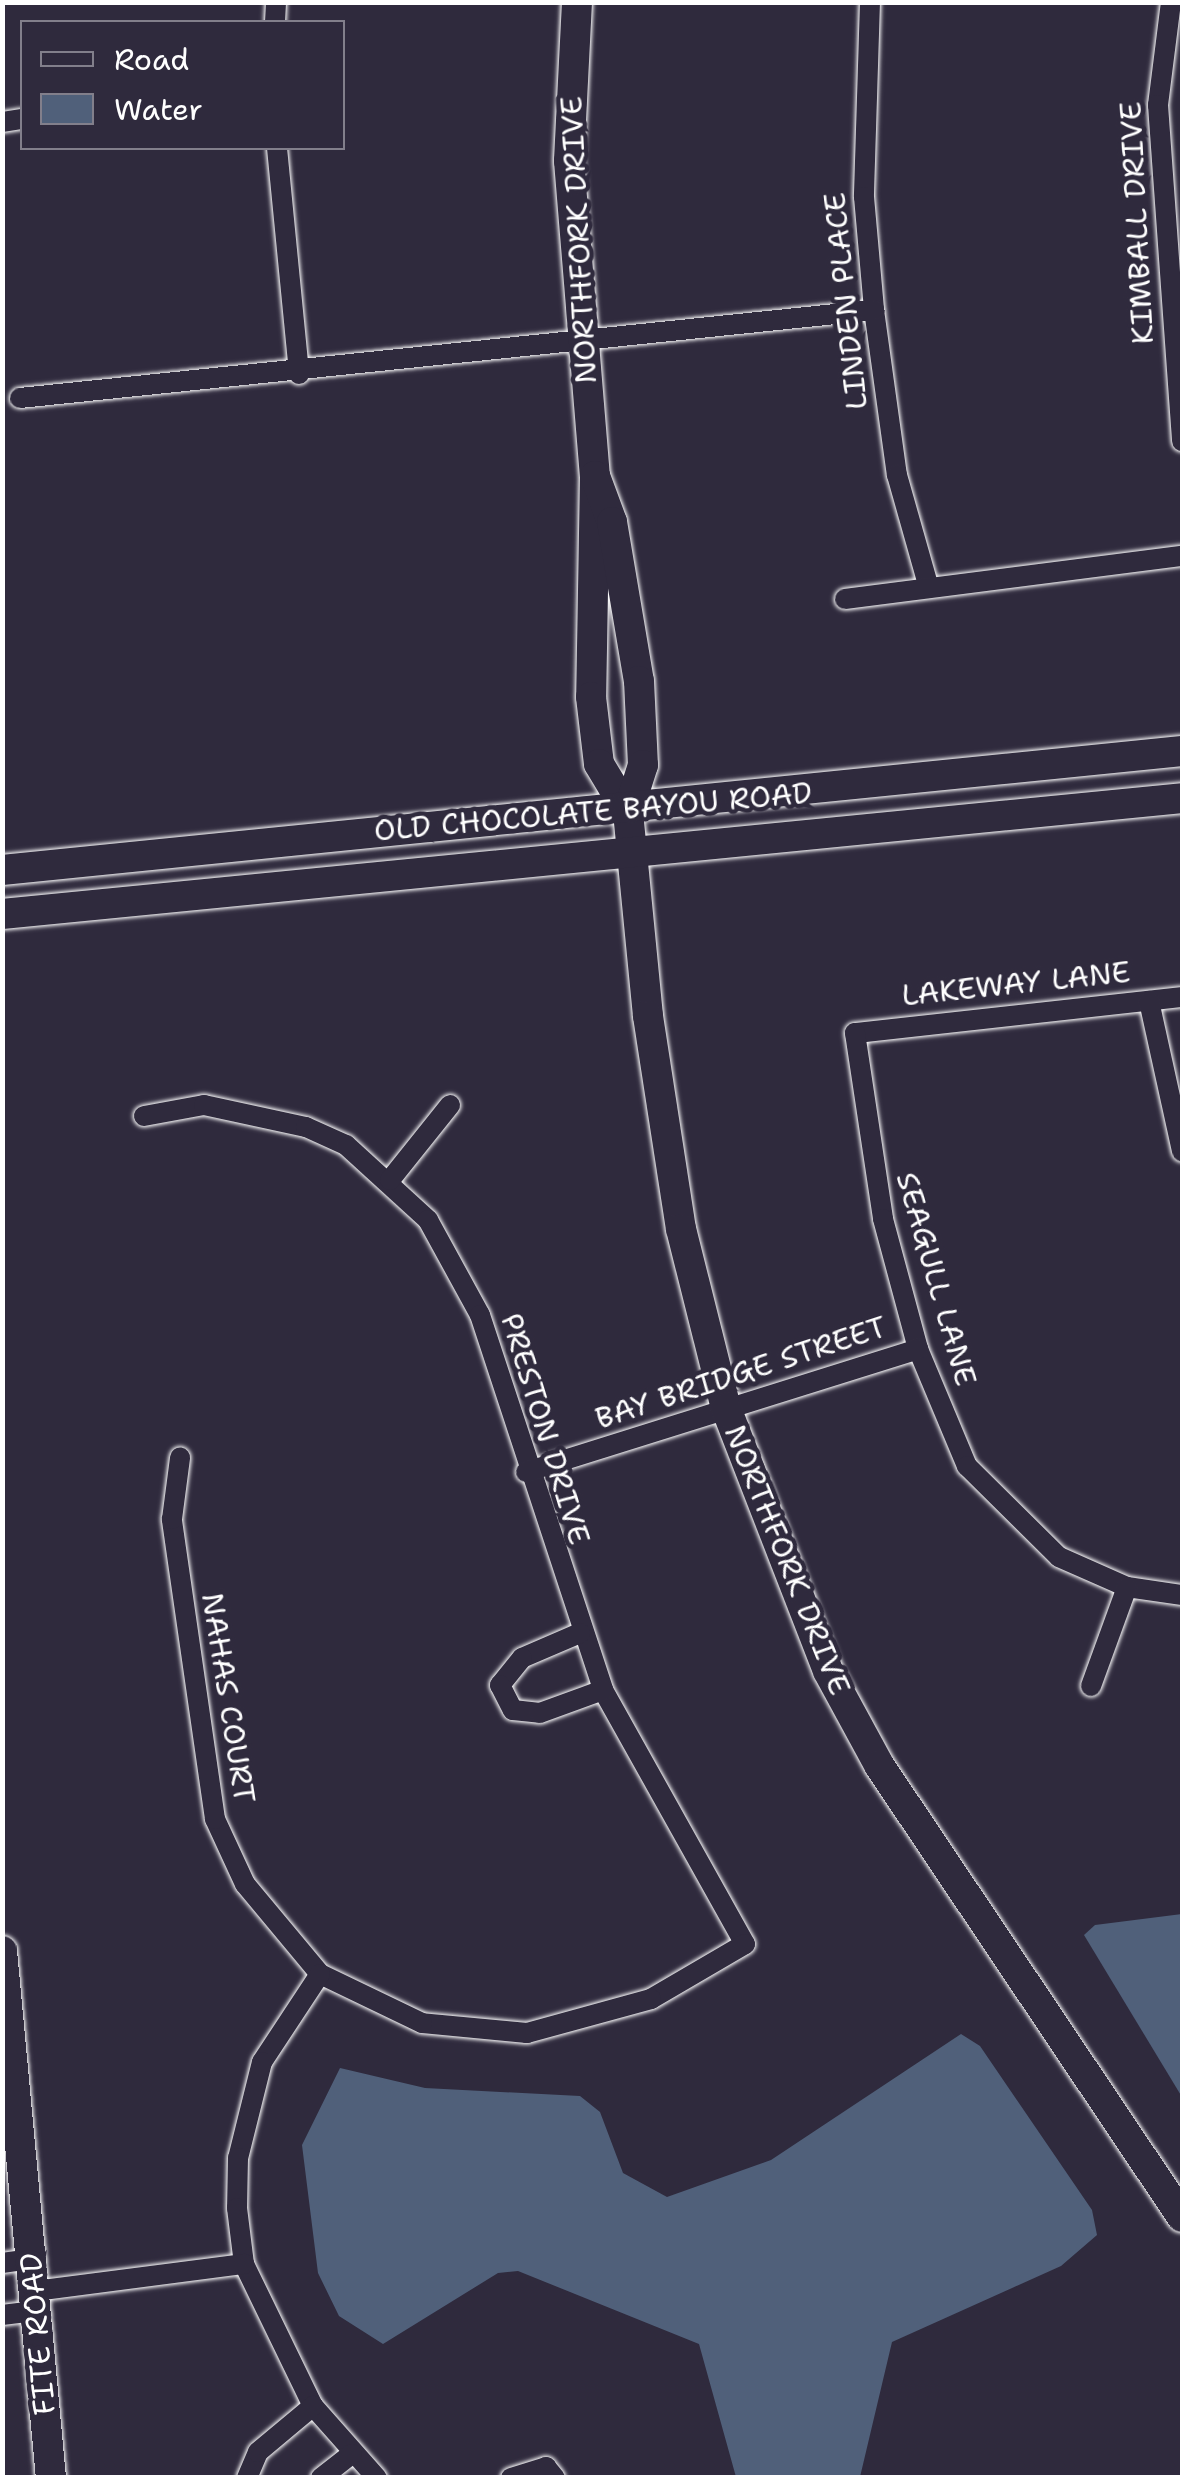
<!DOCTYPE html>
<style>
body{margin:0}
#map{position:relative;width:1185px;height:2480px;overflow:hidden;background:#2f2a3d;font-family:"Shantell Sans",sans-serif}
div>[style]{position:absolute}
.water>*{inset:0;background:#50607a}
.roads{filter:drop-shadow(0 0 2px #fff) drop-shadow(0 0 2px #fff)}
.street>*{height:20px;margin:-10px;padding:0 10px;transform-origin:10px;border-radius:10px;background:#2f2a3d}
.secondary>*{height:30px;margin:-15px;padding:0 15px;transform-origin:15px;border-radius:15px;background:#2f2a3d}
span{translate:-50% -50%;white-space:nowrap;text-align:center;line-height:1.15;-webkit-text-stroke:9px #2f2a3d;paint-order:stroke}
.street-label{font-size:30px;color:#fff}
.frame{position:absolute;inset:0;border:5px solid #fff;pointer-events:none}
.legend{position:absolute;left:20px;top:20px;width:325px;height:130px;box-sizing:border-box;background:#2f2a3d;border:2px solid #827f8b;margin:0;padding:12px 18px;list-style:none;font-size:30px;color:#fff}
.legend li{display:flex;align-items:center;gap:20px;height:50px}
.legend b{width:50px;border:2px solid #827f8b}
</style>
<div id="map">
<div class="water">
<i style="clip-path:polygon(1182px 1914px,1182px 2097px,1084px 1935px,1095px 1925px)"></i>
<i style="clip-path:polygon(961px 2034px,980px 2046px,1092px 2210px,1097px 2235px,1061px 2266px,892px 2342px,860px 2477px,736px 2477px,699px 2344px,518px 2271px,498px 2273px,383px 2344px,339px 2316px,318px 2273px,302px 2145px,340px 2068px,425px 2088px,580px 2096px,600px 2112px,623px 2173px,667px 2197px,771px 2160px)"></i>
</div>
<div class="roads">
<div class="street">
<i style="left:870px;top:2px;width:195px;rotate:91.8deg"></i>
<i style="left:864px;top:197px;width:113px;rotate:84.9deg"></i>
<i style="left:874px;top:310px;width:167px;rotate:82.1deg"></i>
<i style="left:897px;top:475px;width:117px;rotate:74.2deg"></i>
<i style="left:1171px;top:2px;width:104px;rotate:97.2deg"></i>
<i style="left:1158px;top:105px;width:337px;rotate:85.9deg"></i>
<i style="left:275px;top:22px;width:20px;rotate:-87deg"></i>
<i style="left:2px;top:122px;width:20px;rotate:-9deg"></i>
<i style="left:277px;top:148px;width:227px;rotate:84.4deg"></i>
<i style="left:20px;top:398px;width:859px;rotate:-5.88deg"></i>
<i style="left:845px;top:599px;width:340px;rotate:-7.3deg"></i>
<i style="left:1182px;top:997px;width:329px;rotate:173.7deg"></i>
<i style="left:855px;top:1033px;width:188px;rotate:81.4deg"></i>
<i style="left:883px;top:1219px;width:135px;rotate:74.9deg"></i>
<i style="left:918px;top:1349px;width:127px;rotate:67.3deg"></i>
<i style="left:967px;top:1466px;width:129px;rotate:44.7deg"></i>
<i style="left:1059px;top:1557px;width:74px;rotate:23.8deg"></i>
<i style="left:1127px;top:1587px;width:56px;rotate:8.3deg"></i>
<i style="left:1149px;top:1001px;width:154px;rotate:77.6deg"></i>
<i style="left:144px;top:1116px;width:61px;rotate:-10.4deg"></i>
<i style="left:204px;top:1105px;width:104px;rotate:12.2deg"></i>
<i style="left:306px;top:1127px;width:44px;rotate:24.2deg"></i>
<i style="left:346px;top:1145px;width:111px;rotate:42.4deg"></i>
<i style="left:428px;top:1220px;width:108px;rotate:61.3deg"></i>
<i style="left:480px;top:1315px;width:395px;rotate:71.8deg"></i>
<i style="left:603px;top:1690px;width:291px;rotate:60.8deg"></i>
<i style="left:745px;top:1944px;width:109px;rotate:149.7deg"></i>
<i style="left:651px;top:1999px;width:129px;rotate:164.7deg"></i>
<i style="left:527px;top:2033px;width:105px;rotate:-174.6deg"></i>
<i style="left:422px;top:2023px;width:113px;rotate:-154.3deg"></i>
<i style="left:320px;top:1974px;width:117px;rotate:-129.8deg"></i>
<i style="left:245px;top:1884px;width:72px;rotate:-114.8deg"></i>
<i style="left:215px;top:1819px;width:303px;rotate:-98.2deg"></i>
<i style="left:172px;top:1519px;width:62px;rotate:-82.5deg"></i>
<i style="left:390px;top:1180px;width:96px;rotate:-51.3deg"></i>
<i style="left:526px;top:1472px;width:411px;rotate:-17.4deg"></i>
<i style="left:580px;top:1633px;width:63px;rotate:156.7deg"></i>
<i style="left:522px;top:1658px;width:35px;rotate:129deg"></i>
<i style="left:500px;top:1685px;width:28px;rotate:63deg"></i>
<i style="left:513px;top:1710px;width:27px;rotate:6deg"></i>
<i style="left:540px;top:1713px;width:67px;rotate:-20.1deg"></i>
<i style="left:1091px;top:1686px;width:105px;rotate:-70deg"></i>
<i style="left:320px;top:1974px;width:105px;rotate:123.4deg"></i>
<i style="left:262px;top:2062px;width:99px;rotate:104deg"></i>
<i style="left:238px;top:2158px;width:50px;rotate:91.1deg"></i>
<i style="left:237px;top:2208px;width:56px;rotate:82.9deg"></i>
<i style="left:244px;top:2264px;width:158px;rotate:64.1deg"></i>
<i style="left:313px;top:2406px;width:96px;rotate:48.4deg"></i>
<i style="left:2px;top:2263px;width:30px;rotate:-8deg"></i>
<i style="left:35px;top:2291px;width:211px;rotate:-7.4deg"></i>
<i style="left:2px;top:2315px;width:35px;rotate:-7deg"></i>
<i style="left:247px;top:2478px;width:28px;rotate:-67deg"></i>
<i style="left:258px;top:2452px;width:72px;rotate:-39.9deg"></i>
<i style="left:321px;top:2478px;width:39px;rotate:-38deg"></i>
<i style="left:511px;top:2478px;width:37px;rotate:-17deg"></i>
<i style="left:546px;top:2467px;width:14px;rotate:51deg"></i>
</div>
<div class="secondary">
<i style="left:577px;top:2px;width:159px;rotate:92.9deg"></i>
<i style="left:569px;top:161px;width:316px;rotate:85.3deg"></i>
<i style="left:595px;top:476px;width:221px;rotate:91deg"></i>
<i style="left:591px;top:697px;width:67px;rotate:83.2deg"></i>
<i style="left:599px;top:764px;width:56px;rotate:58.9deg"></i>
<i style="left:595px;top:476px;width:49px;rotate:69.7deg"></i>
<i style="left:612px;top:522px;width:161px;rotate:80.4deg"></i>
<i style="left:639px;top:681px;width:84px;rotate:87.3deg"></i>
<i style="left:643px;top:765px;width:49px;rotate:107.7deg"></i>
<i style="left:628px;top:812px;width:205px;rotate:84.4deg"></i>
<i style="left:648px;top:1016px;width:216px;rotate:81.2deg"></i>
<i style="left:681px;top:1229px;width:185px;rotate:75.9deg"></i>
<i style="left:726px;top:1408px;width:282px;rotate:68.8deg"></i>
<i style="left:828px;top:1671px;width:107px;rotate:61.5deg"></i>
<i style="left:879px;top:1765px;width:544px;rotate:56.16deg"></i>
<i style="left:2px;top:870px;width:1186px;rotate:-5.76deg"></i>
<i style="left:2px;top:914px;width:1186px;rotate:-5.61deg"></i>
<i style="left:2px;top:1951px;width:529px;rotate:84.69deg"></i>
</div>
</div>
<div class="street-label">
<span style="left:1137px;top:223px;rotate:-93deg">KIMBALL DRIVE</span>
<span style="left:579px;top:240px;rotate:-93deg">NORTHFORK DRIVE</span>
<span style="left:846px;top:301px;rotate:-96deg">LINDEN PLACE</span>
<span style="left:593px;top:812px;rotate:-5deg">OLD CHOCOLATE BAYOU ROAD</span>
<span style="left:1016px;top:984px;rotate:-6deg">LAKEWAY LANE</span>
<span style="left:936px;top:1279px;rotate:74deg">SEAGULL LANE</span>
<span style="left:741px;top:1373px;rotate:-18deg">BAY BRIDGE STREET</span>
<span style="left:545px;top:1429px;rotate:73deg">PRESTON DRIVE</span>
<span style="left:787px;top:1560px;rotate:68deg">NORTHFORK DRIVE</span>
<span style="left:228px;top:1698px;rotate:81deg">NAHAS COURT</span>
<span style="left:38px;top:2334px;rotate:-95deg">FITE ROAD</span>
</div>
<div class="frame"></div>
<ul class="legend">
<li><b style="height:12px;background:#2f2a3d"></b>Road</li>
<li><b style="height:28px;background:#50607a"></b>Water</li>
</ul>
</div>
